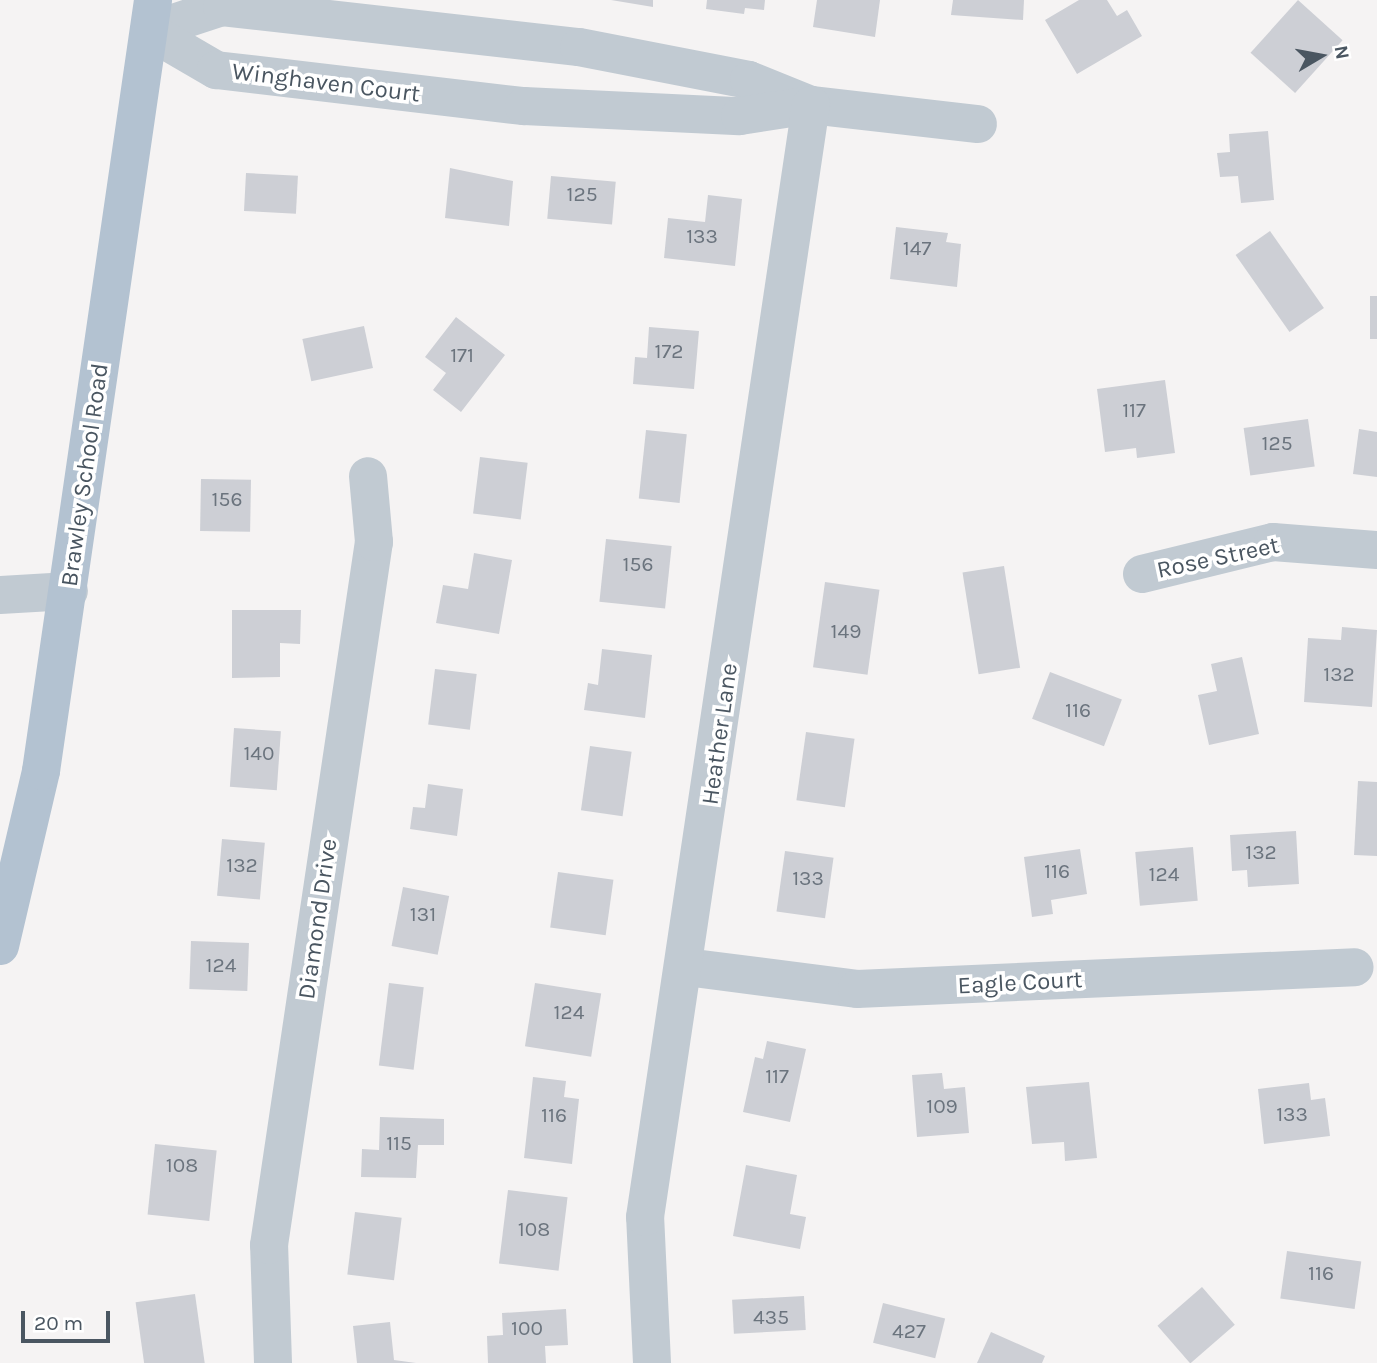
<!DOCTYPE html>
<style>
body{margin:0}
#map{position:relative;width:1377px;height:1363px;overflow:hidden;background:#f5f3f3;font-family:Karla,sans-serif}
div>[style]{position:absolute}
.building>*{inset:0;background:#cdcfd5;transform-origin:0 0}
.minor>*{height:38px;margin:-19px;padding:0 19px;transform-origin:19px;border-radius:19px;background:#c1cad2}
.major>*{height:38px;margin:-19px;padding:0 19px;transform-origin:19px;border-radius:19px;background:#b3c2d1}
span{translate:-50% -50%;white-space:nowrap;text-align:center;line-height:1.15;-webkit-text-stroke:7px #fff;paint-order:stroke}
.number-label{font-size:21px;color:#6b747e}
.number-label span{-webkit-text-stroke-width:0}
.street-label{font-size:24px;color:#4a5661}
.north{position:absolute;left:1286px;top:21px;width:70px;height:70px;-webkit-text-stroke:5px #fff;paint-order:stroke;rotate:80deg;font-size:19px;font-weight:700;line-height:28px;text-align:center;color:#4a5661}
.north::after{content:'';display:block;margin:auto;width:24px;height:32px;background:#4a5661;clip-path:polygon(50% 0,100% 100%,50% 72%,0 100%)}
.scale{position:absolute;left:21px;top:1311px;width:89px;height:32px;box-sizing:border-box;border:4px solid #4a5661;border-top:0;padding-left:9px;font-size:21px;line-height:24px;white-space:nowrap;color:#4a5661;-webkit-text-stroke:5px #fff;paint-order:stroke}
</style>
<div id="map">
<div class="building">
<i style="clip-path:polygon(611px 0,653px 0,653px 7px)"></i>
<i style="clip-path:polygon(707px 0,765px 0,764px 10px,745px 8px,744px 14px,706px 9px)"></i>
<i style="clip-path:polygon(817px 0,880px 0,875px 37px,813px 27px)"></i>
<i style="clip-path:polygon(953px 0,1024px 0,1023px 20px,951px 15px)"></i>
<i style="clip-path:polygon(1079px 0,1107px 0,1117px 16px,1127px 10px,1142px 36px,1077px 74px,1045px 20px)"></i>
<i style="left:1298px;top:0;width:60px;height:71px;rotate:42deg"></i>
<i style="clip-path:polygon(1268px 131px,1274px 200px,1241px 203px,1238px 176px,1220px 177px,1217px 153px,1230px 152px,1229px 134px)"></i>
<i style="clip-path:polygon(450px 168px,513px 181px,509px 226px,445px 218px)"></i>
<i style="left:246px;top:173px;width:52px;height:38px;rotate:3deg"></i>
<i style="left:551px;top:176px;width:65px;height:43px;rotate:5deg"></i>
<i style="clip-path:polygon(708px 195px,742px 199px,735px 266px,664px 258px,668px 218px,705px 222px)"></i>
<i style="clip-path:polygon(896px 227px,948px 233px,946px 242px,961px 244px,957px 287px,890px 279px)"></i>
<i style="left:1270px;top:231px;width:94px;height:42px;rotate:55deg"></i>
<i style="left:1370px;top:296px;width:7px;height:43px"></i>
<i style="clip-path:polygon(456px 317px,505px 355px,461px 412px,433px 390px,446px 373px,425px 357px)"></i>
<i style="left:364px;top:326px;width:43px;height:63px;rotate:78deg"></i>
<i style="clip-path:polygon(649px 327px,699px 331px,694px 389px,633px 384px,635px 357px,647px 358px)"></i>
<i style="clip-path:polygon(1165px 380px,1175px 453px,1137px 458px,1136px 448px,1105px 452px,1097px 389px)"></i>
<i style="left:1308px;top:419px;width:48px;height:65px;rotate:82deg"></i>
<i style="clip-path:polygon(1359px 429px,1377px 432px,1377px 477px,1353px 474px)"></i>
<i style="left:646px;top:430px;width:41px;height:69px;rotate:6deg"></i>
<i style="left:480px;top:457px;width:48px;height:57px;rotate:7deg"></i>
<i style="left:201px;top:479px;width:50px;height:52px;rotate:1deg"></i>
<i style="left:606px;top:539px;width:66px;height:63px;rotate:6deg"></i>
<i style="clip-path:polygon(474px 553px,512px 560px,499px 634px,436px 623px,443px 585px,468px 589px)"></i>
<i style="left:1004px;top:566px;width:103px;height:42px;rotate:81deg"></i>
<i style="left:825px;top:582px;width:55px;height:86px;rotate:8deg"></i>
<i style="clip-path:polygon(232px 610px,301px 610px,300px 644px,280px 643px,280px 677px,232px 678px)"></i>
<i style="clip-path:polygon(1342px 627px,1377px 630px,1372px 707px,1304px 702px,1308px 638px,1341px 640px)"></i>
<i style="clip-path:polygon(602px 649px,652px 655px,645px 718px,584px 710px,588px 683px,598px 685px)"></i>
<i style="clip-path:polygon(1242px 657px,1259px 734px,1209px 745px,1198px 695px,1217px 691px,1211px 664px)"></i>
<i style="left:435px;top:669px;width:42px;height:56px;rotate:7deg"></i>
<i style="left:1050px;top:672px;width:77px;height:50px;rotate:21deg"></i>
<i style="left:234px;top:728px;width:47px;height:59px;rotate:4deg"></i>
<i style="left:806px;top:732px;width:49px;height:69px;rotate:8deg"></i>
<i style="left:590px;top:746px;width:42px;height:65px;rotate:8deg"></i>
<i style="clip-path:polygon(1358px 781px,1377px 782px,1377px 856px,1354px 855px)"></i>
<i style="clip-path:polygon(428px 784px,463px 789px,457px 836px,410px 829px,413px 807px,425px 808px)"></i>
<i style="clip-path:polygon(1296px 831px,1299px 884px,1248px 887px,1247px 870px,1232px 871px,1230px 835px)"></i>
<i style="left:222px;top:839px;width:43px;height:57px;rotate:5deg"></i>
<i style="left:1193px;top:847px;width:54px;height:58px;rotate:85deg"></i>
<i style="clip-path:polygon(1080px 849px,1087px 894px,1051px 900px,1053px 914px,1032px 917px,1024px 857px)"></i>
<i style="left:785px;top:851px;width:49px;height:61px;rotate:8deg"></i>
<i style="left:558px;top:872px;width:56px;height:56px;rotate:8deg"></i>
<i style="left:403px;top:887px;width:47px;height:60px;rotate:11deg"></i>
<i style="left:191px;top:941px;width:58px;height:48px;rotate:2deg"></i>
<i style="left:389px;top:983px;width:35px;height:83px;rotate:7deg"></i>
<i style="left:535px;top:983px;width:67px;height:64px;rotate:9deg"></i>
<i style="clip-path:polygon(767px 1041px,806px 1049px,790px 1122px,743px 1112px,755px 1057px,763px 1059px)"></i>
<i style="clip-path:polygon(942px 1073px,944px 1089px,965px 1087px,969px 1133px,917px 1137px,912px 1075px)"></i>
<i style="clip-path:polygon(533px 1077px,566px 1081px,564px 1097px,579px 1099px,572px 1164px,524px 1158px)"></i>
<i style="clip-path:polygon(1089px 1082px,1097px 1158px,1065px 1161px,1064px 1142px,1032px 1144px,1026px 1087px)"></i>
<i style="clip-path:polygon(1309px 1083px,1311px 1100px,1325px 1098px,1330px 1136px,1264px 1144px,1258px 1089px)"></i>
<i style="clip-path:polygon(380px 1117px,444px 1119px,444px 1145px,418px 1145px,416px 1178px,361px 1177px,362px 1149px,379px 1150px)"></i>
<i style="left:155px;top:1144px;width:62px;height:71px;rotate:6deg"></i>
<i style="clip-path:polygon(746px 1165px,797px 1175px,790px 1214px,806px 1217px,800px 1249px,733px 1236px)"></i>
<i style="left:508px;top:1190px;width:60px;height:74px;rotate:7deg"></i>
<i style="left:355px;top:1212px;width:47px;height:63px;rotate:7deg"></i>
<i style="left:1287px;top:1251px;width:75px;height:48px;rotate:8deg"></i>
<i style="left:1202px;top:1287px;width:50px;height:59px;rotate:49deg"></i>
<i style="left:195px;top:1294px;width:70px;height:60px;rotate:82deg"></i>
<i style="left:804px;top:1296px;width:34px;height:72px;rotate:87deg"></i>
<i style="left:883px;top:1303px;width:64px;height:41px;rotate:14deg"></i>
<i style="clip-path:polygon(566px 1309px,568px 1345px,545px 1346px,546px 1363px,488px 1363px,487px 1336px,503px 1335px,502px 1313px)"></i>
<i style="clip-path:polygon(390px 1322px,394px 1360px,416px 1363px,357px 1363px,353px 1326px)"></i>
<i style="clip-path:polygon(991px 1332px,1045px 1356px,1042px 1363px,977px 1363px)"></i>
</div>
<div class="minor">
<i style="left:149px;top:31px;width:77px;rotate:-18.2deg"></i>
<i style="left:222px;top:7px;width:359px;rotate:6.4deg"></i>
<i style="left:579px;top:47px;width:173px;rotate:11deg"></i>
<i style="left:749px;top:80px;width:67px;rotate:22deg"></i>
<i style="left:811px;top:105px;width:168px;rotate:6.5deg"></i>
<i style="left:149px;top:31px;width:78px;rotate:30.2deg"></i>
<i style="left:216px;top:70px;width:310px;rotate:6.7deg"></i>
<i style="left:524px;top:106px;width:216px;rotate:2.7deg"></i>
<i style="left:740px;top:116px;width:72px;rotate:-8.8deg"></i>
<i style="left:1142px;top:574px;width:135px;rotate:-13.7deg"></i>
<i style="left:1273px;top:542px;width:104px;rotate:4.4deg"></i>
<i style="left:0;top:595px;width:69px;rotate:-3.3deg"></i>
<i style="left:686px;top:967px;width:172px;rotate:7.3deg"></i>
<i style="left:857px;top:989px;width:498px;rotate:-2.5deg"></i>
<i style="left:273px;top:1363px;width:118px;rotate:-91.9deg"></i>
<i style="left:269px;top:1245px;width:711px;rotate:-81.51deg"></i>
<i style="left:374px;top:542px;width:66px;rotate:-95.2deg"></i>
<i style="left:652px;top:1363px;width:146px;rotate:-92.7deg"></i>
<i style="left:645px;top:1217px;width:1124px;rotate:-81.51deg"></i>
</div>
<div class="major">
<i style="left:0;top:946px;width:180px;rotate:-76.8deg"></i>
<i style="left:41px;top:771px;width:779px;rotate:-81.73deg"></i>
</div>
<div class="number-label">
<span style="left:582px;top:194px">125</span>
<span style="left:702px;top:236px">133</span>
<span style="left:917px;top:248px">147</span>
<span style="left:669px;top:351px">172</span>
<span style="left:462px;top:355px">171</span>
<span style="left:1134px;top:410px">117</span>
<span style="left:1277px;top:443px">125</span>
<span style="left:227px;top:499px">156</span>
<span style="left:638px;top:564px">156</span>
<span style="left:846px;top:631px">149</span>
<span style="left:1339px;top:674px">132</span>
<span style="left:1078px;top:710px">116</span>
<span style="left:259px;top:753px">140</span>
<span style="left:1261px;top:852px">132</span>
<span style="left:242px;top:865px">132</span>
<span style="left:1057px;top:871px">116</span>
<span style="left:1164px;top:874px">124</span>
<span style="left:808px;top:878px">133</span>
<span style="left:423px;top:914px">131</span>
<span style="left:221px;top:965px">124</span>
<span style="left:569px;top:1012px">124</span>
<span style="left:777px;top:1076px">117</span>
<span style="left:942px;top:1106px">109</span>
<span style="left:1292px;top:1114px">133</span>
<span style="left:554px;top:1115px">116</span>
<span style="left:399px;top:1143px">115</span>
<span style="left:182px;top:1165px">108</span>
<span style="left:534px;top:1229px">108</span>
<span style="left:1321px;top:1273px">116</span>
<span style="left:771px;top:1317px">435</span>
<span style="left:527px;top:1328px">100</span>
<span style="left:909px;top:1331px">427</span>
</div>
<div class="street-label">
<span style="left:326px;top:83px;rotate:7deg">Winghaven Court</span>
<span style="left:85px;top:475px;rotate:-82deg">Brawley School Road</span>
<span style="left:1218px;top:558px;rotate:-12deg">Rose Street</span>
<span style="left:720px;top:734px;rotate:-82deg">Heather Lane</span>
<span style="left:318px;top:919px;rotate:-82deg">Diamond Drive</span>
<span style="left:1020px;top:983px;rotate:-3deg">Eagle Court</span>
</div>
<div class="north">N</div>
<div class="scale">20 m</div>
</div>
